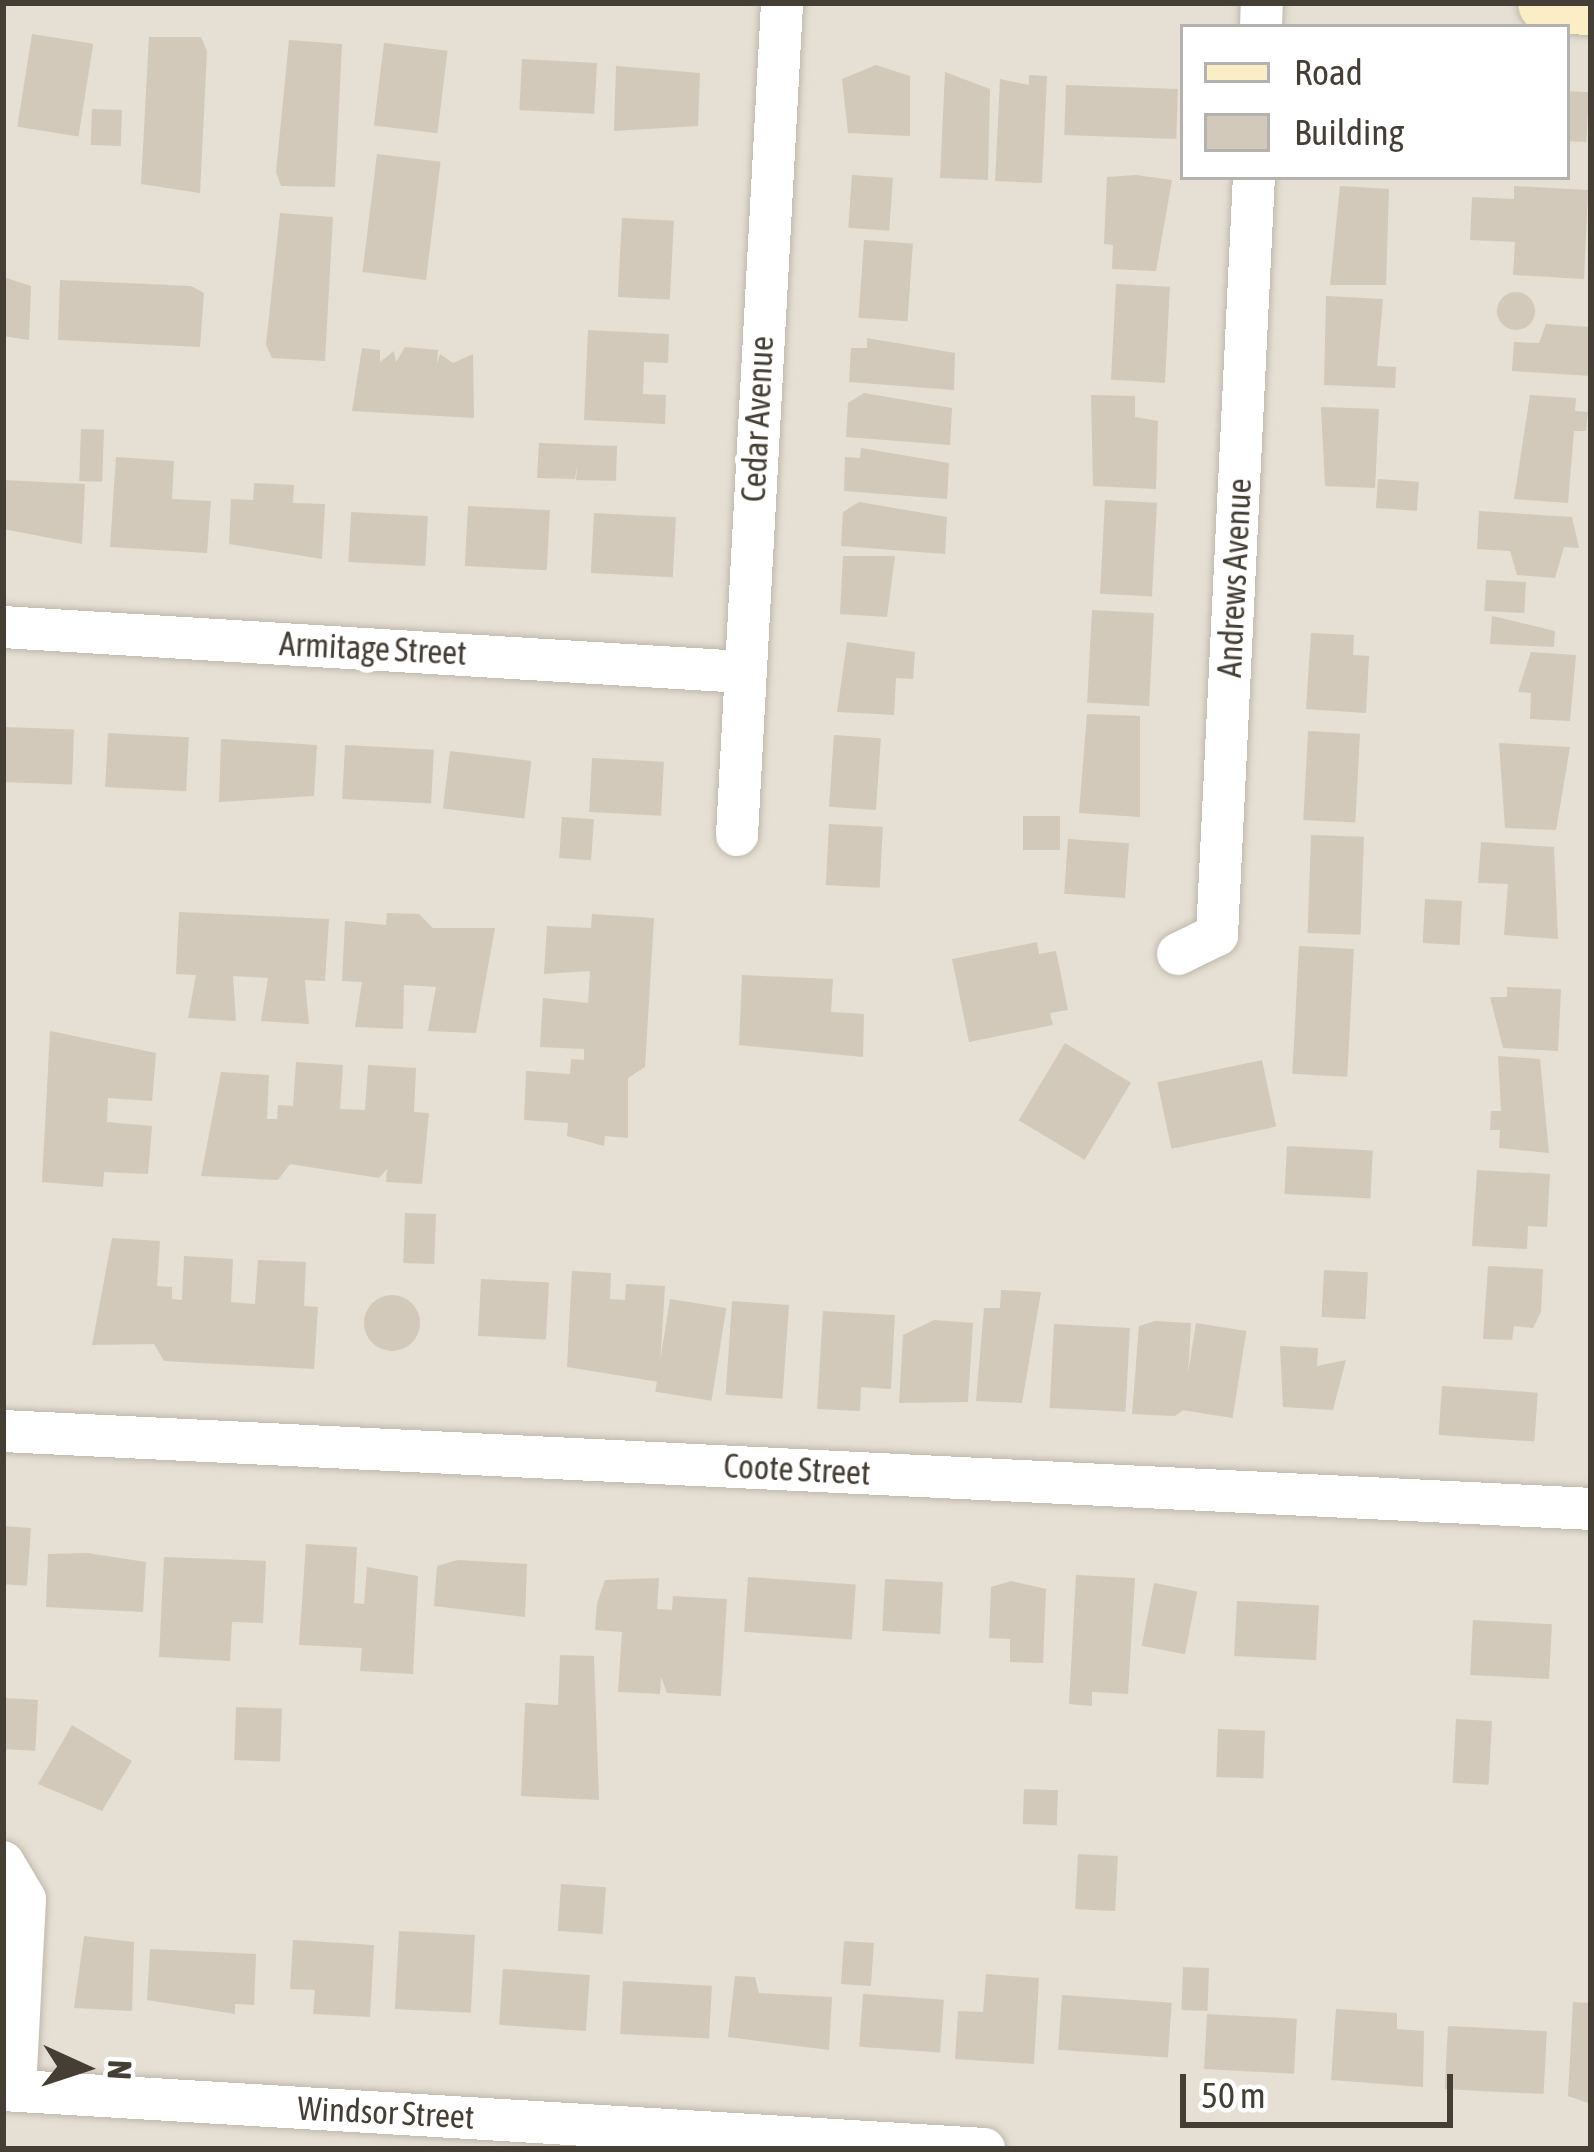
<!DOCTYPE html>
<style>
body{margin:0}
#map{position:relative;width:1594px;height:2152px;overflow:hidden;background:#f2eee5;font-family:"Asap Condensed",sans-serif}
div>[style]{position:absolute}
.residential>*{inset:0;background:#e5dfd4}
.building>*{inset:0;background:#d2c9bb;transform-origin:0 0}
.round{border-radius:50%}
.roads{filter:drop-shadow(0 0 3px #bfb8ab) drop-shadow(0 0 3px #bfb8ab)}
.street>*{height:42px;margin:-21px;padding:0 21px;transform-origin:21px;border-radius:21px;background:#fff}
.secondary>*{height:60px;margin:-30px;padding:0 30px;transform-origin:30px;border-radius:30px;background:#fbedc5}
span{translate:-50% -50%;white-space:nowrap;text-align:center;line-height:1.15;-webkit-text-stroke:12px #fff;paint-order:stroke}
.street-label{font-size:33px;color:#443e35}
.frame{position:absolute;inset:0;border:6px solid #443e35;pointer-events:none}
.legend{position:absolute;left:1180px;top:24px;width:390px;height:156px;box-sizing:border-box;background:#fff;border:3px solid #b4b2ae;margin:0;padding:15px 21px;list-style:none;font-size:36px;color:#443e35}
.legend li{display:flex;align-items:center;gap:24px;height:60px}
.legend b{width:60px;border:3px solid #b4b2ae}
.north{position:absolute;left:24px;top:2008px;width:120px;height:120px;-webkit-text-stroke:9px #fff;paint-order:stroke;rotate:93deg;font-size:33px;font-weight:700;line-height:48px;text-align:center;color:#443e35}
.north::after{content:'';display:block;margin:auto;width:42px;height:54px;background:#443e35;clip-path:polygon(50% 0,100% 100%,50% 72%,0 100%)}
.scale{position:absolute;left:1180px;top:2074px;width:273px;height:54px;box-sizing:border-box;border:6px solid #443e35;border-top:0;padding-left:15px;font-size:36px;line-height:42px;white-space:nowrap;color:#443e35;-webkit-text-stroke:9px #fff;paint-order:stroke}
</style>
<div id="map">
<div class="residential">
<i style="clip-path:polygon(evenodd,3px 3px,1591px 3px,1591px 2149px,3px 2149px,3px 3px,1183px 27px,1567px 27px,1567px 177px,1183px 177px,1183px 27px)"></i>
</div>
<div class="building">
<i style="left:32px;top:34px;width:62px;height:94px;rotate:9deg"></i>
<i style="clip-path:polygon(149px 37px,201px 37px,207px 51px,200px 193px,141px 184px)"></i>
<i style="clip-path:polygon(289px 40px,342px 44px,335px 187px,281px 186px,276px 172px)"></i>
<i style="left:384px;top:43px;width:64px;height:83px;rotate:7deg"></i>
<i style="left:522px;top:59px;width:75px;height:51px;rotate:3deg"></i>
<i style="clip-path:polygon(876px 65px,910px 76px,910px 136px,848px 133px,842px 79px)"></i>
<i style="clip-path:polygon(616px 66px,700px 73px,698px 126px,614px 131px)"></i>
<i style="clip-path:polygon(945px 72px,990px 89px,988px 180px,940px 178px)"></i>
<i style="clip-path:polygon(1029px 75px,1047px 76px,1042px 183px,995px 181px,1000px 79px,1029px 85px)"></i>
<i style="left:1066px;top:85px;width:112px;height:50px;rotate:2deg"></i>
<i style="left:1567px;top:91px;width:22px;height:50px;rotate:3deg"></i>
<i style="left:92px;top:109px;width:30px;height:36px;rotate:2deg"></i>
<i style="left:377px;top:154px;width:64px;height:119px;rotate:7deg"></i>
<i style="left:852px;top:175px;width:41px;height:53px;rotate:4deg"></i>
<i style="clip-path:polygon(1136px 175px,1172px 180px,1156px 271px,1112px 269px,1113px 245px,1104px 244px,1107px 177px)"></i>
<i style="clip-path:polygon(1340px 186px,1389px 189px,1386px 285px,1330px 285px)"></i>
<i style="clip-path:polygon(1514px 186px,1588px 190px,1584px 279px,1513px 275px,1515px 242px,1470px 240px,1472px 197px,1514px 199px)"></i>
<i style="clip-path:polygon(280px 213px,333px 217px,325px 361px,272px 358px,266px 345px)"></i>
<i style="left:622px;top:218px;width:52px;height:79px;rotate:3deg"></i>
<i style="left:864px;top:240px;width:49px;height:78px;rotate:4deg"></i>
<i style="clip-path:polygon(3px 277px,31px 286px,29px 340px,3px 336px)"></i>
<i style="clip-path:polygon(60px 280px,191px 286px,204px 293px,200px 347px,58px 340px)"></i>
<i style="left:1116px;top:284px;width:54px;height:96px;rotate:3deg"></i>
<i class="round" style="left:1497px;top:292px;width:38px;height:38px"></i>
<i style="clip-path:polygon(1326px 296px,1383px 299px,1377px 366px,1396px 367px,1395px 388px,1324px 385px)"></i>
<i style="clip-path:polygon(1546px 324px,1591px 327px,1591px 376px,1512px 371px,1514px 342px,1539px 343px)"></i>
<i style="clip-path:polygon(588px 330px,669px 334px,668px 363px,644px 362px,643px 394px,666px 395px,665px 424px,584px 420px)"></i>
<i style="clip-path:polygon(867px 338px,955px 353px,954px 390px,849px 382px,851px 348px,867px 348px)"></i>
<i style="clip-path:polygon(405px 347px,438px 350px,437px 364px,440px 354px,453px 363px,473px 354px,474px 418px,352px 411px,362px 348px,380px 350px,380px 362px,394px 351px,396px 362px)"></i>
<i style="clip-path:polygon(864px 393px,952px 408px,950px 445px,846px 437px,848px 403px)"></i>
<i style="clip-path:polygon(1091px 395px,1135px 396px,1135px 417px,1158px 421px,1156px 489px,1093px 486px)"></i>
<i style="clip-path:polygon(1530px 395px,1576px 398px,1575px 411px,1588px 412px,1586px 431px,1574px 431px,1568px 503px,1514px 499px)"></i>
<i style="clip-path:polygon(1321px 407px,1379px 409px,1375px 488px,1325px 486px)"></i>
<i style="left:81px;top:429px;width:23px;height:52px;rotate:2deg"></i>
<i style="clip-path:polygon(539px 443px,617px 446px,616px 481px,576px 480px,577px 465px,575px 479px,537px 478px)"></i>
<i style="clip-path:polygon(861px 448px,949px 463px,947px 499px,844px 491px,845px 457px,860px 458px)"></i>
<i style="clip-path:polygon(116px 457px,174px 461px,172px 499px,211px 501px,207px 553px,110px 547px)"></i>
<i style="left:1378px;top:479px;width:41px;height:29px;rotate:4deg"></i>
<i style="clip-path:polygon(3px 480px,85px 484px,82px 544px,3px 529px)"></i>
<i style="clip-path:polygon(254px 483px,294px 485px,293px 503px,325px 504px,322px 559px,229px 544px,231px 499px,253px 500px)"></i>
<i style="left:1105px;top:500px;width:52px;height:94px;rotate:3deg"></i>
<i style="clip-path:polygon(859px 502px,947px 517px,945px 554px,841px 546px,843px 512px)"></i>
<i style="left:468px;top:506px;width:82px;height:60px;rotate:3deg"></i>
<i style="clip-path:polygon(1479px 511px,1572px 517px,1579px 548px,1564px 547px,1555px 578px,1517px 575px,1510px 551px,1477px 549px)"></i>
<i style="left:351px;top:512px;width:77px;height:50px;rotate:3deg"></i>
<i style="left:594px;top:513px;width:82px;height:60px;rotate:3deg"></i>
<i style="clip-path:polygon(843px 556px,895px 556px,887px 617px,840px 614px)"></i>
<i style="left:1486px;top:580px;width:40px;height:31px;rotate:3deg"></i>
<i style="left:1092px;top:610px;width:62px;height:93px;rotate:3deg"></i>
<i style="clip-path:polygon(1492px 616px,1555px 631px,1554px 647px,1490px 644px)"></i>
<i style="clip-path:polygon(1311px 633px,1354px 635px,1353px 655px,1369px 656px,1366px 713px,1306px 709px)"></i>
<i style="clip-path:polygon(847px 642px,915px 652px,913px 679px,896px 678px,894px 715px,837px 712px)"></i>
<i style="clip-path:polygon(1531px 652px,1576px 655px,1570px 721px,1530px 719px,1531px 693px,1518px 692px)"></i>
<i style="clip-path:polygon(1087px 714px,1140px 716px,1140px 817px,1079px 813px)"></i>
<i style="left:3px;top:727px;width:71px;height:55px;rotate:2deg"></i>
<i style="left:1308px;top:731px;width:52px;height:89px;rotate:3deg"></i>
<i style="left:108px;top:733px;width:81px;height:54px;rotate:3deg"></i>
<i style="left:834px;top:735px;width:47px;height:72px;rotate:4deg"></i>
<i style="clip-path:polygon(221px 739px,317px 745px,314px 796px,219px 802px)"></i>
<i style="clip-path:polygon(1499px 743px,1570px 747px,1556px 830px,1505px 828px)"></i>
<i style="left:345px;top:745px;width:89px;height:54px;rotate:3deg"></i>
<i style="left:450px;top:751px;width:82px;height:58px;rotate:7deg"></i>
<i style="left:592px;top:758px;width:72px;height:54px;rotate:3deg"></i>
<i style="left:1023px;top:816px;width:37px;height:34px"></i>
<i style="left:562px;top:817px;width:32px;height:41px;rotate:4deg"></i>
<i style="left:829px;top:824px;width:54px;height:61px;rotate:3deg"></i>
<i style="left:1311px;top:835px;width:53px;height:98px;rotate:2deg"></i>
<i style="left:1068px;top:839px;width:61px;height:55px;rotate:4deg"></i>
<i style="clip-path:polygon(1481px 842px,1554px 847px,1558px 939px,1504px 935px,1508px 884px,1478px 883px)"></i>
<i style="left:1425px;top:899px;width:37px;height:44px;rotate:3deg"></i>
<i style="clip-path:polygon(179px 912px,329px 919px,325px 981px,305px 980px,309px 1024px,261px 1021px,268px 978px,233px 976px,236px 1021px,188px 1018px,196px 975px,176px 974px)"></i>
<i style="clip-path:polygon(387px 913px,419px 914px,433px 928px,495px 928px,476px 1033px,428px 1031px,436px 987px,404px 985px,403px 1029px,355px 1027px,362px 982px,342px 981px,345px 921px,386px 925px)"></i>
<i style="clip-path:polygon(592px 914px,654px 918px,645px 1067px,628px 1078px,628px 1138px,605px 1136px,604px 1146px,567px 1136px,568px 1123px,524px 1120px,526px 1071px,570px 1074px,571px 1059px,584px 1060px,584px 1049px,540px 1047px,543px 998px,588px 1003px,590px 971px,544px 974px,547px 926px,591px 928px)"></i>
<i style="clip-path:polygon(1037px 942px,1039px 954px,1056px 951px,1068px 1010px,1050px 1013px,1053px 1025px,969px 1042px,952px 959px)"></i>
<i style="left:1299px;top:946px;width:55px;height:128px;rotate:3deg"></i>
<i style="clip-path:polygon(742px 975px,833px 979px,831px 1012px,864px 1014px,863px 1057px,739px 1045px)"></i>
<i style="clip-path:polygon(1507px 987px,1561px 989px,1558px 1051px,1503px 1048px,1490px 997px,1507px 997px)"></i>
<i style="clip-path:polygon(50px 1031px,156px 1053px,152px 1101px,108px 1098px,107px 1122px,152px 1126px,148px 1174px,104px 1172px,103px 1187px,42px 1182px)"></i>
<i style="left:1065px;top:1043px;width:77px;height:90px;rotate:31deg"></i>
<i style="clip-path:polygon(1498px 1056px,1540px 1059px,1549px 1153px,1499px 1148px,1500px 1130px,1490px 1130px,1491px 1111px,1501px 1111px)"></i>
<i style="left:1262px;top:1060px;width:68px;height:107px;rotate:78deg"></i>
<i style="clip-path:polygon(296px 1062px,343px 1065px,340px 1109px,365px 1110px,368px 1065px,416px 1068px,414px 1112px,429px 1113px,422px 1184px,386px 1182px,387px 1169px,379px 1178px,290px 1164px,278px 1180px,201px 1176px,221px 1072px,269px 1075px,267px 1119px,277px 1119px,278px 1105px,293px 1106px)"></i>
<i style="left:1287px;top:1146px;width:86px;height:48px;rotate:3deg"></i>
<i style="clip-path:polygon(1477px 1170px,1550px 1174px,1547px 1227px,1528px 1226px,1527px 1249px,1472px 1246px)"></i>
<i style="left:405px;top:1213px;width:31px;height:50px;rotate:2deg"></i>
<i style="clip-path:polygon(112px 1238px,160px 1241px,157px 1286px,172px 1287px,172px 1299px,182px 1300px,184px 1256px,233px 1259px,231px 1302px,255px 1304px,258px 1260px,306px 1262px,304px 1306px,318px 1307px,314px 1369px,164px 1361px,154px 1344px,92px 1345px)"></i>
<i style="clip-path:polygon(1488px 1266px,1543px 1269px,1541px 1312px,1533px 1328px,1514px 1326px,1512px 1340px,1483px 1339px)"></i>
<i style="left:1324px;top:1270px;width:44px;height:47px;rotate:3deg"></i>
<i style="clip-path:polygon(572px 1271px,611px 1273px,610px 1299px,625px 1300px,626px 1284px,665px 1286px,659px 1382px,567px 1367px)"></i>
<i style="left:481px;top:1279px;width:68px;height:57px;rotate:3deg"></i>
<i style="clip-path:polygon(1001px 1290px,1041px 1292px,1022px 1403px,976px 1401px,984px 1308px,1000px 1308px)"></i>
<i class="round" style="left:364px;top:1295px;width:56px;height:56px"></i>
<i style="left:670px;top:1299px;width:57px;height:94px;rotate:9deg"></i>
<i style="left:789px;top:1305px;width:94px;height:57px;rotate:94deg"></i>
<i style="clip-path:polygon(823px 1311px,895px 1315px,891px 1389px,861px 1387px,860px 1411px,817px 1409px)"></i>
<i style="clip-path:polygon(934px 1320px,973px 1323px,968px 1402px,899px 1403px,903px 1335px)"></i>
<i style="clip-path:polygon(1155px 1321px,1191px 1323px,1186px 1408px,1175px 1416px,1132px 1414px,1139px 1326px)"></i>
<i style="left:1196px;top:1323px;width:51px;height:88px;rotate:9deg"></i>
<i style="left:1054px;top:1324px;width:76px;height:84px;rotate:3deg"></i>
<i style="clip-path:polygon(1280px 1346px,1318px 1348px,1317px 1366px,1346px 1360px,1333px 1410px,1283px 1407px)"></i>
<i style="left:1442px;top:1386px;width:96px;height:49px;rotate:4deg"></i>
<i style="left:3px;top:1526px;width:28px;height:58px;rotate:4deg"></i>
<i style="clip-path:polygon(306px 1544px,357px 1547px,354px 1603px,364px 1604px,367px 1567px,418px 1576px,413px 1674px,360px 1671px,362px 1648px,299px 1645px)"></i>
<i style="clip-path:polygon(87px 1553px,146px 1562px,143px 1612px,46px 1607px,48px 1554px)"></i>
<i style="clip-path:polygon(164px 1557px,266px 1561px,263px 1623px,232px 1622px,230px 1661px,159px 1657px)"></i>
<i style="clip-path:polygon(458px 1560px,527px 1564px,525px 1617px,434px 1606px,437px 1566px)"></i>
<i style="clip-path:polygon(1076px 1575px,1135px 1578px,1128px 1694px,1092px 1692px,1092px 1706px,1069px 1704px)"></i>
<i style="left:748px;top:1577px;width:108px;height:55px;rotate:4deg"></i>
<i style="clip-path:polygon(659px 1578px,657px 1609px,672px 1610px,673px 1596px,727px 1599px,721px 1696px,667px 1693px,661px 1677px,660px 1694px,618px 1692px,622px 1632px,595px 1630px,597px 1603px,605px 1580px)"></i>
<i style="left:885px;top:1579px;width:58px;height:52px;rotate:3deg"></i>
<i style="clip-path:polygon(1011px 1581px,1046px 1589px,1043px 1663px,1010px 1662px,1010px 1639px,989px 1638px,991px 1587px)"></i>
<i style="left:1154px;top:1583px;width:44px;height:64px;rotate:11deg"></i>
<i style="left:1237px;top:1601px;width:82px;height:55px;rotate:3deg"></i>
<i style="left:1473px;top:1620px;width:79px;height:55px;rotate:3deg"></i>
<i style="clip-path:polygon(560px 1655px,594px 1656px,599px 1800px,521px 1796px,525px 1703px,558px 1705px)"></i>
<i style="left:3px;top:1698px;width:35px;height:51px;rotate:3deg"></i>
<i style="left:236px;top:1707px;width:46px;height:53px;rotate:2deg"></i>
<i style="left:1456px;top:1719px;width:36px;height:64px;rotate:3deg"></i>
<i style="clip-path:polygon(72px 1725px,132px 1761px,102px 1811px,38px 1784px)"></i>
<i style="left:1218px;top:1729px;width:47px;height:48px;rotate:2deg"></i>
<i style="left:1024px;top:1789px;width:34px;height:35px;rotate:2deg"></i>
<i style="left:1078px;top:1854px;width:40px;height:55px;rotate:3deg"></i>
<i style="left:561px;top:1884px;width:45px;height:47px;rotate:4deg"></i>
<i style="left:399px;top:1931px;width:76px;height:78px;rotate:3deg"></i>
<i style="clip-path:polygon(84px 1936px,134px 1942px,132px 2011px,74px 2008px)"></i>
<i style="clip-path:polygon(293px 1940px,374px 1945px,370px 2017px,313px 2014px,315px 1990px,290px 1989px)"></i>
<i style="left:844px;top:1941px;width:30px;height:43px;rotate:4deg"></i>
<i style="clip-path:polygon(150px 1949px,256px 1954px,254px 2005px,235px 2004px,235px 2014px,147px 2000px)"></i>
<i style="left:1183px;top:1967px;width:26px;height:43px;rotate:2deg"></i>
<i style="left:503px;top:1969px;width:87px;height:56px;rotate:4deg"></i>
<i style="clip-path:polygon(986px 1974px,1039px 1978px,1034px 2064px,955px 2059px,958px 2011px,983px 2012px)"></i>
<i style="clip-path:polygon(735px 1976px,755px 1977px,759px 1993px,832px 1997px,829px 2050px,728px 2037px)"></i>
<i style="left:623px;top:1981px;width:89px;height:53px;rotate:3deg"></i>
<i style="left:863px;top:1994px;width:81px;height:53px;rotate:4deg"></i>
<i style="left:1062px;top:1995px;width:110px;height:55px;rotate:4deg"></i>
<i style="clip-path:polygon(1573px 2002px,1591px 2003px,1591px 2104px,1568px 2096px)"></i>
<i style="clip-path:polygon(1336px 2009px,1397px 2013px,1397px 2029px,1424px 2031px,1423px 2087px,1331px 2080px)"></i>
<i style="left:1207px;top:2014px;width:90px;height:55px;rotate:3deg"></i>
<i style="left:1448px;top:2026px;width:99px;height:63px;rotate:3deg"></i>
</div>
<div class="roads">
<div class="street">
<i style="left:1261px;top:27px;width:24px;rotate:-88deg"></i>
<i style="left:3px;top:627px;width:742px;rotate:3.48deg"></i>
<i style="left:737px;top:835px;width:833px;rotate:-86.9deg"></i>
<i style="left:1178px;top:954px;width:43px;rotate:-26deg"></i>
<i style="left:1217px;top:935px;width:759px;rotate:-87.21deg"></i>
<i style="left:3px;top:1431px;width:1590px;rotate:2.81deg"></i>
<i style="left:3px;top:1862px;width:43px;rotate:59.3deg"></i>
<i style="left:25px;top:1899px;width:192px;rotate:93deg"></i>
<i style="left:3px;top:2090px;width:983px;rotate:3.44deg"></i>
</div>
<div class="secondary">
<i style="left:1548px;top:3px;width:43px;rotate:2.7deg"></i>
</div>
</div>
<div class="street-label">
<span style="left:758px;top:419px;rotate:-87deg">Cedar Avenue</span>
<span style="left:1235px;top:578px;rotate:-87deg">Andrews Avenue</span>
<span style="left:373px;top:649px;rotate:3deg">Armitage Street</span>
<span style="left:797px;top:1470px;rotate:3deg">Coote Street</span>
<span style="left:386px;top:2113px;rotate:3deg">Windsor Street</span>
</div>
<div class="frame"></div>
<ul class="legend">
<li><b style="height:15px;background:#fbedc5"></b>Road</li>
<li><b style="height:33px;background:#d2c9bb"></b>Building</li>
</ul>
<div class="north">N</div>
<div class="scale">50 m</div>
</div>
